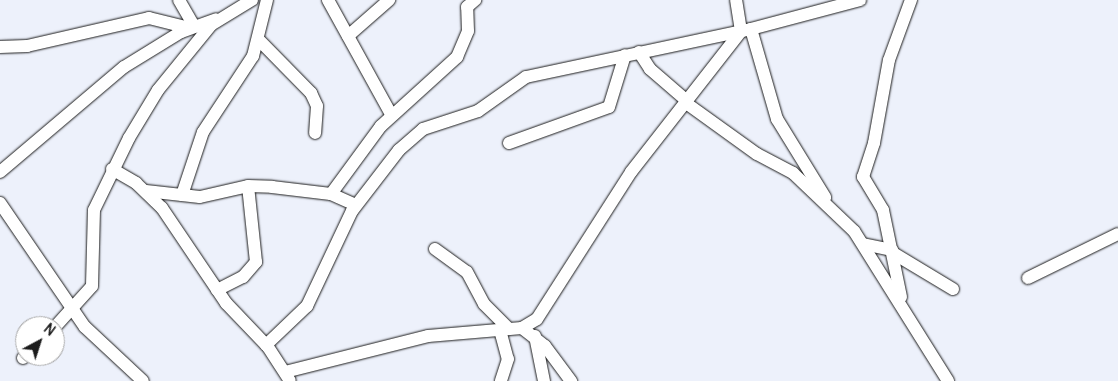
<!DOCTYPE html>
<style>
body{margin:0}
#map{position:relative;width:1118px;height:381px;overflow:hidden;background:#edf1fb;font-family:Pangolin,sans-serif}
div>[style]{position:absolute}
.roads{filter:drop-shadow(0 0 1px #1c1c1c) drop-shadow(0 0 1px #1c1c1c)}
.minor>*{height:12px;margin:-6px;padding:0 6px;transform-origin:6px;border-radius:6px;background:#fff}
span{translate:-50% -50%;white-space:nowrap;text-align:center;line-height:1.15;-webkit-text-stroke:5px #fff;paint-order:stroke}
.north{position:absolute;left:15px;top:316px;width:50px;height:50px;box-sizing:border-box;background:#fff;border:1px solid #a4a4a4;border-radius:50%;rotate:40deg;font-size:14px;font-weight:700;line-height:20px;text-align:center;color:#1c1c1c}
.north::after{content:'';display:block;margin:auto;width:18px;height:22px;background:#1c1c1c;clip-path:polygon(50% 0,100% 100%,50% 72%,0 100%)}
</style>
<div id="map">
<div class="roads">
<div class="minor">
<i style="left:179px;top:0;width:30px;rotate:60deg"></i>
<i style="left:328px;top:0;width:132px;rotate:61.1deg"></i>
<i style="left:751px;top:29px;width:94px;rotate:73.9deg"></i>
<i style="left:777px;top:119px;width:92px;rotate:58.4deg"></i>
<i style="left:348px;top:36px;width:55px;rotate:-41.3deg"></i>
<i style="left:258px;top:39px;width:76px;rotate:45.5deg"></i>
<i style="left:311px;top:93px;width:14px;rotate:65deg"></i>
<i style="left:317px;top:106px;width:27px;rotate:94deg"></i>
<i style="left:0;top:47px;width:27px;rotate:-2deg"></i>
<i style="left:27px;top:46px;width:125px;rotate:-12.9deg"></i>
<i style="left:149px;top:18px;width:41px;rotate:14deg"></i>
<i style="left:639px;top:52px;width:20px;rotate:57deg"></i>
<i style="left:650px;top:69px;width:49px;rotate:40.9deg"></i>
<i style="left:686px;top:103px;width:87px;rotate:35.7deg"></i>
<i style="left:757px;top:154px;width:41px;rotate:27.8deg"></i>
<i style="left:793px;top:173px;width:84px;rotate:43.6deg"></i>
<i style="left:854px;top:231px;width:177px;rotate:57.9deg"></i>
<i style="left:509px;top:143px;width:106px;rotate:-19.8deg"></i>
<i style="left:609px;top:107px;width:54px;rotate:-72.9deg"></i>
<i style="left:112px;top:169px;width:28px;rotate:30deg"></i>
<i style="left:136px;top:183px;width:36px;rotate:44deg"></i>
<i style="left:162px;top:208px;width:115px;rotate:56deg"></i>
<i style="left:226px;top:303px;width:61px;rotate:46.3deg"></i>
<i style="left:268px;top:347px;width:40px;rotate:57.1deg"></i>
<i style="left:0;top:172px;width:162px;rotate:-40.3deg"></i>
<i style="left:124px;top:67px;width:67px;rotate:-31.6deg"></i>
<i style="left:181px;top:32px;width:37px;rotate:-20deg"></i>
<i style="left:146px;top:191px;width:54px;rotate:6.3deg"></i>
<i style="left:200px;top:197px;width:49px;rotate:-12.9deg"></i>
<i style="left:248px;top:186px;width:24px;rotate:2deg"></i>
<i style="left:272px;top:187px;width:59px;rotate:6.8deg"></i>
<i style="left:331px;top:194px;width:27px;rotate:24deg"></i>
<i style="left:331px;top:194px;width:84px;rotate:-53.7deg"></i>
<i style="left:381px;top:126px;width:103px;rotate:-42.2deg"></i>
<i style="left:457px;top:57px;width:28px;rotate:-67deg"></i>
<i style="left:468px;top:31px;width:24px;rotate:-92deg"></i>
<i style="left:467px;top:7px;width:11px;rotate:-41deg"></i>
<i style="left:182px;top:195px;width:66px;rotate:-71.6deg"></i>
<i style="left:203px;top:132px;width:91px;rotate:-56.7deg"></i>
<i style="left:253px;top:56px;width:58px;rotate:-76deg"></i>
<i style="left:0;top:203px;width:150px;rotate:55.6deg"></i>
<i style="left:85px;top:327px;width:79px;rotate:43deg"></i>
<i style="left:863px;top:244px;width:30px;rotate:12deg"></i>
<i style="left:435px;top:249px;width:39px;rotate:36deg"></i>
<i style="left:467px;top:272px;width:36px;rotate:62deg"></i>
<i style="left:484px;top:304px;width:35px;rotate:45deg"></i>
<i style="left:893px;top:253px;width:70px;rotate:31deg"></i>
<i style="left:1028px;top:278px;width:100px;rotate:-26.1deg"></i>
<i style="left:217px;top:290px;width:29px;rotate:-27deg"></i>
<i style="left:243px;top:277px;width:20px;rotate:-49deg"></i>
<i style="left:256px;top:262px;width:76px;rotate:-96deg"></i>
<i style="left:901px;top:297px;width:89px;rotate:-101.7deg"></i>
<i style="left:883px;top:210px;width:39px;rotate:-121deg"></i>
<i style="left:863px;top:177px;width:36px;rotate:-72deg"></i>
<i style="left:874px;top:143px;width:84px;rotate:-79.8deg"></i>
<i style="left:889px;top:60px;width:64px;rotate:-69.9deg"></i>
<i style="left:55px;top:327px;width:55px;rotate:-47.9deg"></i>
<i style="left:92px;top:286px;width:76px;rotate:-88.5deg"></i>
<i style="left:94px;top:210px;width:80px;rotate:-64.1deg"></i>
<i style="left:129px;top:138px;width:56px;rotate:-58.9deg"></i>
<i style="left:158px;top:90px;width:84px;rotate:-50.8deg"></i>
<i style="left:211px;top:25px;width:48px;rotate:-31.4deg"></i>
<i style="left:522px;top:328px;width:29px;rotate:38deg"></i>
<i style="left:545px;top:346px;width:44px;rotate:53.4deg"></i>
<i style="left:500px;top:330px;width:30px;rotate:75deg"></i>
<i style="left:508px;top:359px;width:23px;rotate:108deg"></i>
<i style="left:535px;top:336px;width:46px;rotate:78.7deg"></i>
<i style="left:266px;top:345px;width:57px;rotate:-43.6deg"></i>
<i style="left:307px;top:306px;width:105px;rotate:-64.7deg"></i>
<i style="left:352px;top:211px;width:77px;rotate:-52.4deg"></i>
<i style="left:399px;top:150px;width:32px;rotate:-41deg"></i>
<i style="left:423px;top:129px;width:58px;rotate:-18.1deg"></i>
<i style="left:478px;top:111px;width:59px;rotate:-35.3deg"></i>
<i style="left:526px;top:77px;width:230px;rotate:-12deg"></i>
<i style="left:751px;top:29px;width:113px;rotate:-14.9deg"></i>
<i style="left:23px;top:358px;width:3px;rotate:-45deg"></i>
<i style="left:285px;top:372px;width:147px;rotate:-14.1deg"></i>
<i style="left:428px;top:336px;width:94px;rotate:-4.9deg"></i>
<i style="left:522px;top:328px;width:17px;rotate:-31deg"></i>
<i style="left:537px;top:319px;width:174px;rotate:-57.4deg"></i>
<i style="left:631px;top:172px;width:179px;rotate:-52deg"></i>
<i style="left:741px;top:31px;width:31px;rotate:-99deg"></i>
</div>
</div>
<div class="north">N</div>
</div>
